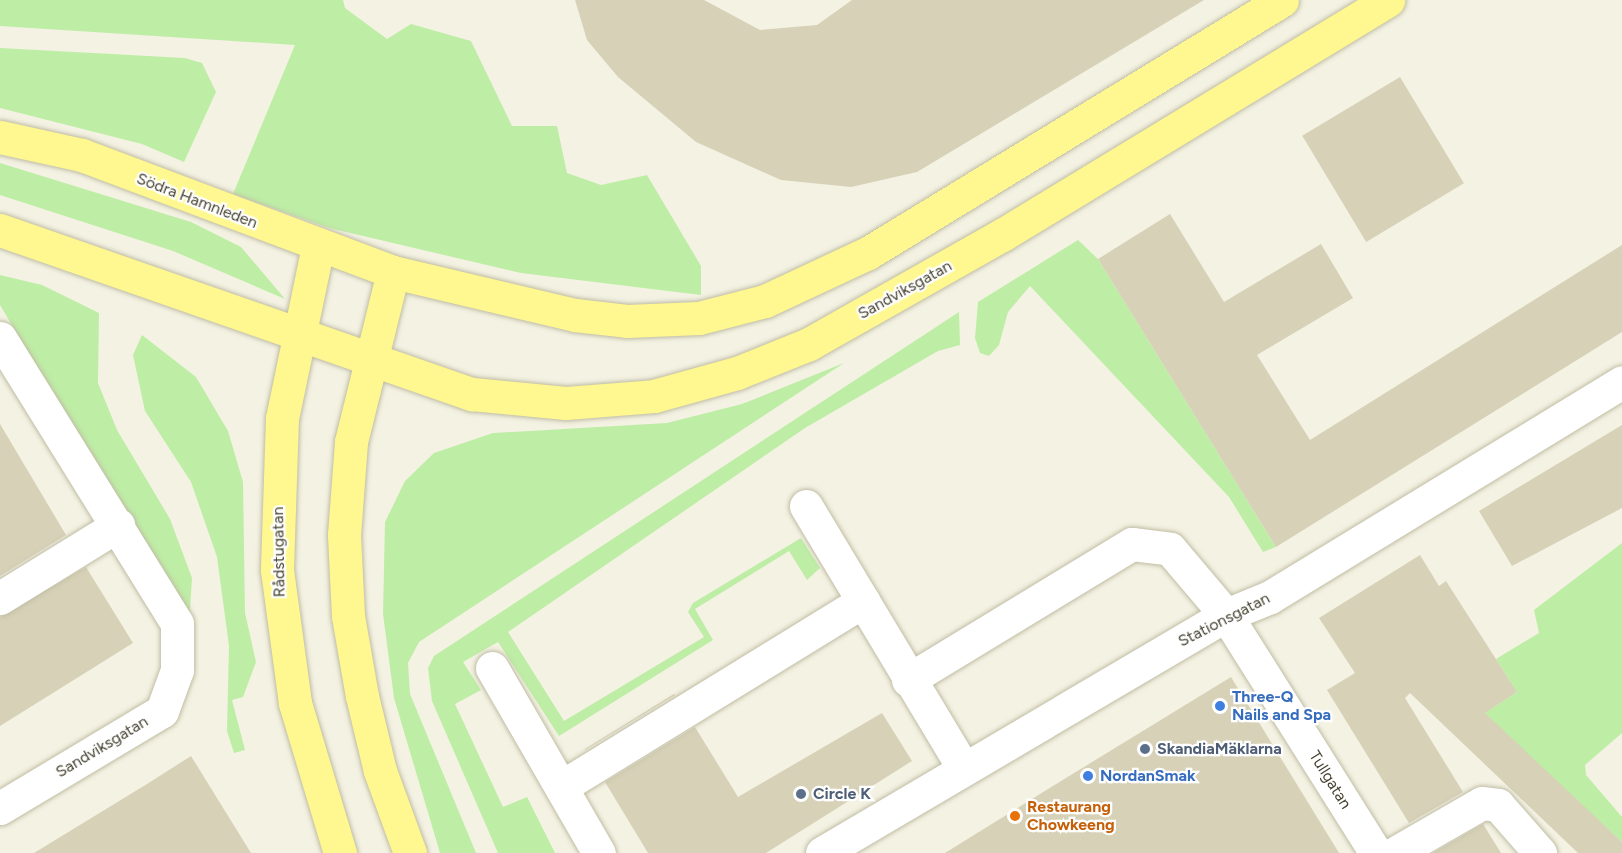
<!DOCTYPE html>
<meta charset="utf-8">
<style>
body{margin:0}
#map{position:relative;width:1622px;height:853px;overflow:hidden;background:#f4f2e3;font-family:Figtree,sans-serif}
div>[style]{position:absolute}
.green>*{inset:0;background:#beeda6}
.building>*{inset:0;background:#d6d1b7;transform-origin:0 0}
.roads{filter:drop-shadow(0 0 2px #c0bda4) drop-shadow(0 0 2px #c0bda4)}
.minor>*{height:33px;margin:-16.5px;padding:0 16.5px;transform-origin:16.5px;border-radius:16.5px;background:#fff}
.major>*{height:33px;margin:-16.5px;padding:0 16.5px;transform-origin:16.5px;border-radius:16.5px;background:#fff890}
.dots>*{width:16px;height:16px;translate:-50% -50%;box-sizing:border-box;border:3px solid #fff;border-radius:50%}
span{translate:-50% -50%;white-space:nowrap;text-align:center;line-height:1.15;-webkit-text-stroke:4.5px #fff;paint-order:stroke}
.street-label{font-size:16px;color:#464332}
.shop-label{font-size:16px;color:#366cbe;font-weight:700}
.left{translate:0 -50%;text-align:left}
.service-label{font-size:16px;color:#4e5e75;font-weight:700}
.food-label{font-size:16px;color:#c56008;font-weight:700}
</style>
<div id="map">
<div class="green">
<i style="clip-path:polygon(0 0,343px 0,345px 8px,387px 39px,411px 24px,471px 41px,512px 126px,557px 126px,567px 173px,601px 185px,647px 175px,701px 266px,701px 295px,521px 273px,329px 228px,233px 194px,295px 45px,0 26px)"></i>
<i style="clip-path:polygon(0 48px,185px 58px,202px 63px,216px 92px,184px 162px,142px 144px,0 108px)"></i>
<i style="clip-path:polygon(0 163px,191px 222px,241px 247px,285px 299px,173px 251px,0 195px)"></i>
<i style="clip-path:polygon(1078px 240px,1098px 259px,1276px 547px,1263px 552px,1229px 497px,1030px 286px,1008px 312px,999px 345px,989px 356px,980px 353px,975px 338px,978px 302px)"></i>
<i style="clip-path:polygon(0 275px,42px 285px,99px 313px,98px 383px,117px 430px,170px 519px,192px 578px,189px 624px,0 305px)"></i>
<i style="clip-path:polygon(959px 312px,960px 345px,938px 351px,805px 428px,508px 632px,564px 721px,704px 637px,688px 612px,693px 603px,801px 538px,820px 568px,807px 580px,789px 551px,695px 609px,713px 640px,559px 736px,498px 642px,463px 662px,481px 690px,455px 704px,503px 807px,527px 797px,555px 853px,498px 853px,432px 701px,428px 668px,434px 656px)"></i>
<i style="clip-path:polygon(142px 335px,196px 377px,228px 431px,243px 482px,245px 613px,256px 662px,243px 697px,232px 700px,245px 750px,234px 753px,227px 731px,229px 646px,217px 557px,191px 482px,145px 411px,133px 355px)"></i>
<i style="clip-path:polygon(844px 363px,419px 642px,408px 663px,410px 694px,476px 853px,440px 853px,394px 698px,383px 614px,385px 522px,405px 481px,434px 453px,493px 433px,667px 423px,742px 404px)"></i>
<i style="clip-path:polygon(1622px 543px,1622px 733px,1585px 765px,1586px 775px,1622px 817px,1622px 842px,1483px 714px,1517px 692px,1496px 659px,1539px 633px,1534px 610px)"></i>
</div>
<div class="building">
<i style="clip-path:polygon(575px 0,704px 0,760px 30px,817px 25px,852px 0,1204px 0,917px 172px,851px 187px,781px 180px,696px 142px,618px 77px,587px 40px)"></i>
<i style="left:1400px;top:77px;width:124px;height:114px;rotate:59deg"></i>
<i style="clip-path:polygon(1170px 214px,1224px 302px,1321px 244px,1353px 298px,1257px 355px,1310px 440px,1622px 245px,1622px 332px,1276px 547px,1098px 259px)"></i>
<i style="clip-path:polygon(0 424px,66px 535px,0 576px)"></i>
<i style="clip-path:polygon(1622px 425px,1622px 508px,1512px 566px,1479px 511px)"></i>
<i style="clip-path:polygon(1420px 555px,1439px 586px,1446px 581px,1517px 692px,1485px 713px,1622px 842px,1622px 853px,1578px 853px,1410px 693px,1405px 698px,1463px 792px,1409px 823px,1327px 690px,1355px 673px,1319px 618px)"></i>
<i style="clip-path:polygon(86px 567px,133px 643px,0 726px,0 617px)"></i>
<i style="clip-path:polygon(1231px 677px,1339px 853px,945px 853px,1048px 789px)"></i>
<i style="clip-path:polygon(674px 694px,675px 695px,585px 750px,585px 749px)"></i>
<i style="clip-path:polygon(882px 713px,912px 761px,766px 853px,648px 853px,605px 782px,695px 727px,738px 797px)"></i>
<i style="clip-path:polygon(191px 756px,251px 853px,34px 853px,147px 784px)"></i>
<i style="clip-path:polygon(1483px 824px,1501px 853px,1433px 853px)"></i>
</div>
<div class="roads">
<div class="minor">
<i style="left:0;top:338px;width:336px;rotate:58.2deg"></i>
<i style="left:177px;top:624px;width:46px;rotate:90deg"></i>
<i style="left:177px;top:670px;width:44px;rotate:110.1deg"></i>
<i style="left:162px;top:711px;width:189px;rotate:149.1deg"></i>
<i style="left:806px;top:506px;width:305px;rotate:59deg"></i>
<i style="left:0;top:598px;width:139px;rotate:-31.7deg"></i>
<i style="left:492px;top:668px;width:214px;rotate:60deg"></i>
<i style="left:908px;top:680px;width:262px;rotate:-31.3deg"></i>
<i style="left:1132px;top:544px;width:38px;rotate:7deg"></i>
<i style="left:1170px;top:549px;width:87px;rotate:49.7deg"></i>
<i style="left:1226px;top:615px;width:281px;rotate:57.8deg"></i>
<i style="left:561px;top:787px;width:355px;rotate:-31.6deg"></i>
<i style="left:822px;top:853px;width:469px;rotate:-30.5deg"></i>
<i style="left:1226px;top:615px;width:48px;rotate:-22.2deg"></i>
<i style="left:1270px;top:597px;width:412px;rotate:-31.4deg"></i>
<i style="left:1395px;top:853px;width:100px;rotate:-29.9deg"></i>
<i style="left:1482px;top:803px;width:16px;rotate:7deg"></i>
<i style="left:1498px;top:805px;width:64px;rotate:48.8deg"></i>
</div>
<div class="major">
<i style="left:0;top:137px;width:84px;rotate:12.4deg"></i>
<i style="left:82px;top:155px;width:332px;rotate:20.6deg"></i>
<i style="left:393px;top:272px;width:187px;rotate:13.3deg"></i>
<i style="left:575px;top:315px;width:52px;rotate:6.6deg"></i>
<i style="left:627px;top:321px;width:72px;rotate:-2.4deg"></i>
<i style="left:699px;top:318px;width:68px;rotate:-14.4deg"></i>
<i style="left:765px;top:301px;width:114px;rotate:-25deg"></i>
<i style="left:868px;top:253px;width:485px;rotate:-31.4deg"></i>
<i style="left:0;top:230px;width:500px;rotate:19.2deg"></i>
<i style="left:472px;top:394px;width:94px;rotate:5.5deg"></i>
<i style="left:566px;top:403px;width:88px;rotate:-4.5deg"></i>
<i style="left:654px;top:396px;width:86px;rotate:-15.5deg"></i>
<i style="left:737px;top:373px;width:78px;rotate:-21.9deg"></i>
<i style="left:809px;top:344px;width:222px;rotate:-29.5deg"></i>
<i style="left:1002px;top:235px;width:452px;rotate:-31.3deg"></i>
<i style="left:318px;top:246px;width:176px;rotate:101.8deg"></i>
<i style="left:282px;top:418px;width:152px;rotate:91.9deg"></i>
<i style="left:277px;top:570px;width:134px;rotate:82.3deg"></i>
<i style="left:295px;top:703px;width:157px;rotate:73.3deg"></i>
<i style="left:393px;top:272px;width:175px;rotate:103.9deg"></i>
<i style="left:351px;top:442px;width:93px;rotate:94.3deg"></i>
<i style="left:344px;top:535px;width:81px;rotate:87.2deg"></i>
<i style="left:348px;top:616px;width:81px;rotate:80.1deg"></i>
<i style="left:362px;top:696px;width:77px;rotate:76.5deg"></i>
<i style="left:380px;top:771px;width:87px;rotate:69.9deg"></i>
</div>
</div>
<div class="dots">
<i style="left:1220px;top:706px;background:#3f7fe0"></i>
<i style="left:1145px;top:749px;background:#5c6f8a"></i>
<i style="left:1088px;top:776px;background:#3f7fe0"></i>
<i style="left:801px;top:794px;background:#5c6f8a"></i>
<i style="left:1015px;top:816px;background:#e8710a"></i>
</div>
<div class="street-label">
<span style="left:197px;top:201px;rotate:21deg">Södra Hamnleden</span>
<span style="left:905px;top:290px;rotate:-29deg">Sandviksgatan</span>
<span style="left:279px;top:552px;rotate:-91deg">Rådstugatan</span>
<span style="left:1224px;top:620px;rotate:-27deg">Stationsgatan</span>
<span style="left:102px;top:747px;rotate:-31deg">Sandviksgatan</span>
<span style="left:1330px;top:780px;rotate:58deg">Tullgatan</span>
</div>
<div class="shop-label">
<span class="left" style="left:1232px;top:706px">Three-Q<br>Nails and Spa</span>
<span class="left" style="left:1100px;top:776px">NordanSmak</span>
</div>
<div class="service-label">
<span class="left" style="left:1157px;top:749px">SkandiaMäklarna</span>
<span class="left" style="left:813px;top:794px">Circle K</span>
</div>
<div class="food-label">
<span class="left" style="left:1027px;top:816px">Restaurang<br>Chowkeeng</span>
</div>
</div>
